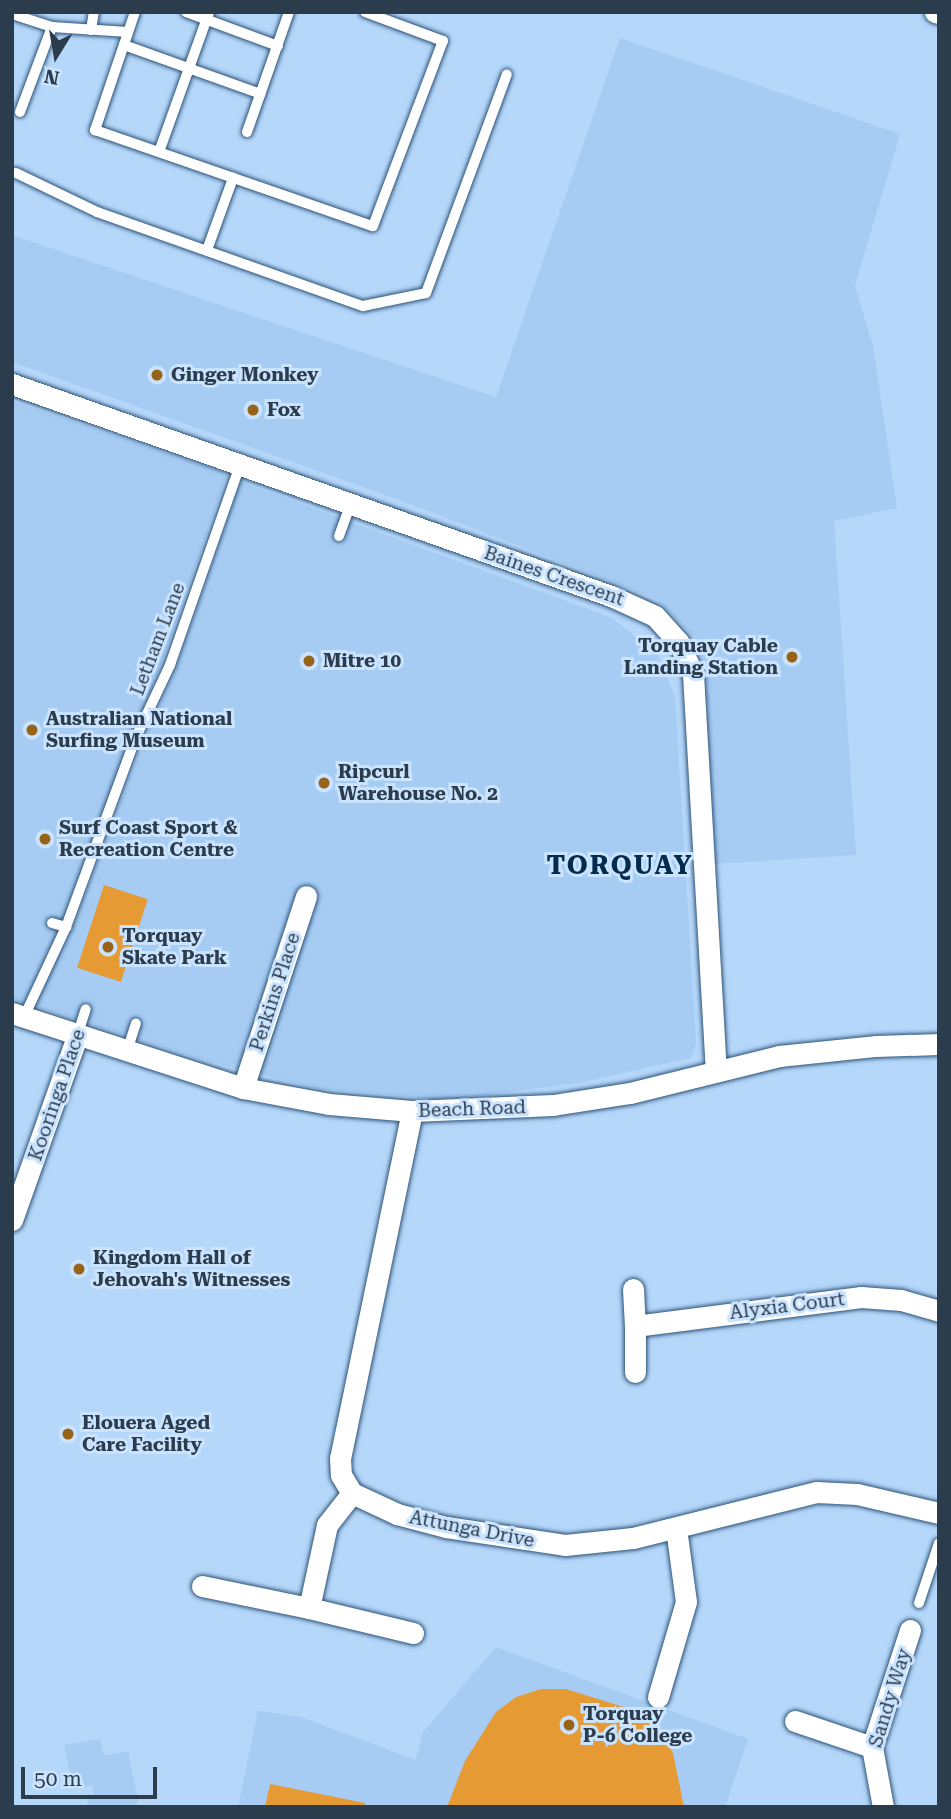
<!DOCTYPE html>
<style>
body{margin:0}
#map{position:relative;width:951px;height:1819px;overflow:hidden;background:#b5d7fa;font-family:"Roboto Serif",serif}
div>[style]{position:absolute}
.built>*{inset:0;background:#a6ccf4}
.green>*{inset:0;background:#e59a34;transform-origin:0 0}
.roads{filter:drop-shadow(0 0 2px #2d5379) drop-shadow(0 0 2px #2d5379)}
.service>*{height:10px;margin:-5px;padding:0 5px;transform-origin:5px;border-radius:5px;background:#fff}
.minor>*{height:21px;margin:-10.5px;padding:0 10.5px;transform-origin:10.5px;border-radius:10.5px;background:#fff}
.dots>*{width:19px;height:19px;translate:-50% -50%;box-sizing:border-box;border:4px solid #cae3fe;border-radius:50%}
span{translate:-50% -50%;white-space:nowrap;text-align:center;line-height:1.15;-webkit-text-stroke:6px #cae3fe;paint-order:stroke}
.poi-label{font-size:19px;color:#2b3c4d;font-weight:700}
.left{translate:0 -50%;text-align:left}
.right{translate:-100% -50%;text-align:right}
.street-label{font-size:19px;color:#2b3c4d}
.district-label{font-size:26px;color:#022b4d;font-weight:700;letter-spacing:2px}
.frame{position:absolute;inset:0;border:14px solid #2b3c4d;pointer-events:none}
.north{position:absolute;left:21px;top:21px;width:70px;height:70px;-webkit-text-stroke:5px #cae3fe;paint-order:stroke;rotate:191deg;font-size:19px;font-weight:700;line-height:28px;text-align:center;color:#2b3c4d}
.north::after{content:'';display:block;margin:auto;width:24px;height:32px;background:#2b3c4d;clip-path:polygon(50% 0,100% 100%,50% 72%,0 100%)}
.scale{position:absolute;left:21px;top:1767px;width:136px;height:32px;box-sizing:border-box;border:4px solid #2b3c4d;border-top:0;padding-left:9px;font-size:21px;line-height:24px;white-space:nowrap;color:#2b3c4d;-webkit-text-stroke:5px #cae3fe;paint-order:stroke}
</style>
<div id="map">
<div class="built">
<i style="clip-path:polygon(620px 38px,900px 134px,855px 286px,873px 346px,897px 508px,834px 521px,856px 855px,714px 864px,706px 669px,695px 638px,657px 599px,402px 501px,12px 362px,12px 235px,496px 397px)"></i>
<i style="clip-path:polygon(12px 401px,227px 474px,54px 977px,144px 741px,176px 669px,241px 482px,610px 617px,656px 652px,675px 696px,696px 1044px,691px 1058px,579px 1083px,446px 1100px,315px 1088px,196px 1058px,12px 999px)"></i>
<i style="clip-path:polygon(496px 1647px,748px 1739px,725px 1807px,238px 1807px,258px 1711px,301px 1717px,416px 1760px,423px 1732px)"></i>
<i style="clip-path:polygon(100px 1739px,104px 1756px,128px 1751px,138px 1800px,135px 1807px,88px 1807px,87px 1800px,95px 1798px,92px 1785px,73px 1788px,64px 1745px)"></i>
</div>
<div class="green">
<i style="left:104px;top:885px;width:46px;height:87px;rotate:18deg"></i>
<i style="clip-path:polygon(541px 1689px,566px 1689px,633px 1710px,658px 1727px,673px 1753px,684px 1807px,447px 1807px,465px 1761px,496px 1712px,516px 1697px)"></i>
<i style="clip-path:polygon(270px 1784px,365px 1803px,364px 1807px,265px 1807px)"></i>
</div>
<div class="roads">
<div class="service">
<i style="left:135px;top:12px;width:125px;rotate:108.7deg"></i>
<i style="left:95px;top:130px;width:294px;rotate:19.1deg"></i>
<i style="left:373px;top:226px;width:198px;rotate:-69.3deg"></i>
<i style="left:443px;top:41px;width:83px;rotate:-159.6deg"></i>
<i style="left:186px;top:12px;width:98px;rotate:20.3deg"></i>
<i style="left:12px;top:14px;width:42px;rotate:18deg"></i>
<i style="left:52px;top:27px;width:76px;rotate:3.8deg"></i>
<i style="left:91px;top:30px;width:18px;rotate:-81deg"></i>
<i style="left:124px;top:45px;width:145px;rotate:19.7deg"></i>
<i style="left:20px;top:112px;width:91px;rotate:-69.4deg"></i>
<i style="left:247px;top:132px;width:127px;rotate:-70.7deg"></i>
<i style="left:159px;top:152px;width:149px;rotate:-70.3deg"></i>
<i style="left:16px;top:173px;width:90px;rotate:25.7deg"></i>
<i style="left:97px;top:212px;width:282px;rotate:19.5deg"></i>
<i style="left:363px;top:306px;width:64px;rotate:-11.7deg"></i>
<i style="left:426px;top:293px;width:233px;rotate:-69.7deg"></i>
<i style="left:207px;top:250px;width:77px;rotate:-70.1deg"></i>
<i style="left:339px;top:536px;width:33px;rotate:-70deg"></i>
<i style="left:52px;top:923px;width:15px;rotate:16deg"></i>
<i style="left:24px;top:1017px;width:99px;rotate:-65deg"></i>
<i style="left:66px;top:927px;width:202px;rotate:-69.8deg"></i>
<i style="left:136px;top:737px;width:80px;rotate:-64.7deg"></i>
<i style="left:170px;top:665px;width:212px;rotate:-70.7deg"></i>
<i style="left:77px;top:1036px;width:28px;rotate:-72deg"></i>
<i style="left:126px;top:1054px;width:32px;rotate:-72deg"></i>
<i style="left:919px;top:1603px;width:63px;rotate:-71.6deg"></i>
</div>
<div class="minor">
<i style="left:935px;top:12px;width:4px;rotate:14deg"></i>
<i style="left:12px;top:384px;width:635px;rotate:19.49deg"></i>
<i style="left:611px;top:596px;width:48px;rotate:24.4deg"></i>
<i style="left:655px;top:616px;width:36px;rotate:48deg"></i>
<i style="left:679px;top:643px;width:34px;rotate:66deg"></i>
<i style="left:693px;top:674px;width:396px;rotate:86.7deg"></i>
<i style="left:12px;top:1013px;width:243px;rotate:18deg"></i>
<i style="left:243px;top:1088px;width:87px;rotate:10.5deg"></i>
<i style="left:329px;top:1104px;width:83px;rotate:4.8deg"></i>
<i style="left:412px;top:1111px;width:141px;rotate:-2.4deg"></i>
<i style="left:553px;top:1105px;width:78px;rotate:-8.9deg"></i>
<i style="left:630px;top:1093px;width:154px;rotate:-13.9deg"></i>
<i style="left:779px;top:1056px;width:98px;rotate:-5.9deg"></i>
<i style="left:876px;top:1046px;width:63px;rotate:-1.8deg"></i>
<i style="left:243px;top:1088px;width:202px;rotate:-71.8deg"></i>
<i style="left:412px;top:1111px;width:354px;rotate:101.7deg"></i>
<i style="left:340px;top:1458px;width:17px;rotate:87deg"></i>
<i style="left:341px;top:1475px;width:21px;rotate:59deg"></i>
<i style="left:352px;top:1493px;width:50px;rotate:25deg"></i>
<i style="left:397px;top:1514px;width:51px;rotate:14.9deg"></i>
<i style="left:446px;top:1527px;width:120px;rotate:8.6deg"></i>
<i style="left:565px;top:1545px;width:68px;rotate:-5.9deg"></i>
<i style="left:633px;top:1538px;width:189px;rotate:-14.1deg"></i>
<i style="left:816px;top:1492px;width:41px;rotate:2.8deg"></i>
<i style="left:857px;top:1494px;width:84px;rotate:13deg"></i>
<i style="left:12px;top:1220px;width:195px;rotate:-70.5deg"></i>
<i style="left:633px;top:1289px;width:37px;rotate:87deg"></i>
<i style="left:635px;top:1372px;width:46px;rotate:-90deg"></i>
<i style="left:635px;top:1326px;width:228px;rotate:-7.3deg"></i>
<i style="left:861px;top:1297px;width:40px;rotate:4.3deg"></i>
<i style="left:901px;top:1300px;width:40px;rotate:16deg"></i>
<i style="left:352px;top:1493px;width:41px;rotate:128deg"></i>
<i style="left:327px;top:1525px;width:85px;rotate:102.2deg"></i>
<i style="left:309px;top:1608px;width:107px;rotate:13.5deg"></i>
<i style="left:202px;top:1586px;width:109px;rotate:11.6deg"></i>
<i style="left:658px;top:1697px;width:99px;rotate:-73.6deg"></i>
<i style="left:686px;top:1602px;width:75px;rotate:-97.7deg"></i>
<i style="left:795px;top:1721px;width:81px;rotate:18.7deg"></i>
<i style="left:883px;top:1807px;width:61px;rotate:-100.4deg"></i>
<i style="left:872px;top:1747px;width:123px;rotate:-72deg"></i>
</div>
</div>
<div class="dots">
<i style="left:157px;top:375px;background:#976319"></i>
<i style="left:253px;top:410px;background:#976319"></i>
<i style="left:792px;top:657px;background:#976319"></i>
<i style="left:309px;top:661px;background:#976319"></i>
<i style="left:32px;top:730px;background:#976319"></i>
<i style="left:324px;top:783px;background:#976319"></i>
<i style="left:45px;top:839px;background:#976319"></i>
<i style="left:108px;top:947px;background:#976319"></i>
<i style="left:79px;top:1269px;background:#976319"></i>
<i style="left:68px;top:1434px;background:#976319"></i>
<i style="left:569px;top:1725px;background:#976319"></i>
</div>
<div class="poi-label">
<span class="left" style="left:171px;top:375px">Ginger Monkey</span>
<span class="left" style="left:267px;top:410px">Fox</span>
<span class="right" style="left:778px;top:657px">Torquay Cable<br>Landing Station</span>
<span class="left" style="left:323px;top:661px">Mitre 10</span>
<span class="left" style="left:46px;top:730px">Australian National<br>Surfing Museum</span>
<span class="left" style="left:338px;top:783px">Ripcurl<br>Warehouse No. 2</span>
<span class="left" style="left:59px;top:839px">Surf Coast Sport &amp;<br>Recreation Centre</span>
<span class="left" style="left:122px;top:947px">Torquay<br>Skate Park</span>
<span class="left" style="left:93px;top:1269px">Kingdom Hall of<br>Jehovah's Witnesses</span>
<span class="left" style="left:82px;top:1434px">Elouera Aged<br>Care Facility</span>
<span class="left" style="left:583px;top:1725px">Torquay<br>P-6 College</span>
</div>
<div class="street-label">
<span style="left:554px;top:576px;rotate:19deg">Baines Crescent</span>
<span style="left:158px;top:639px;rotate:-69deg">Letham Lane</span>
<span style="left:275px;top:992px;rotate:-72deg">Perkins Place</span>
<span style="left:57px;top:1095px;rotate:-71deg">Kooringa Place</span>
<span style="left:472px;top:1109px;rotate:-2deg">Beach Road</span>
<span style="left:787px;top:1306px;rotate:-7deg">Alyxia Court</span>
<span style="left:472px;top:1529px;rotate:11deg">Attunga Drive</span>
<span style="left:890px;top:1698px;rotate:-73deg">Sandy Way</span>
</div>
<div class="district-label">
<span style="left:620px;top:866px">TORQUAY</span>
</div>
<div class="frame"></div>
<div class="north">N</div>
<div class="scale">50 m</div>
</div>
